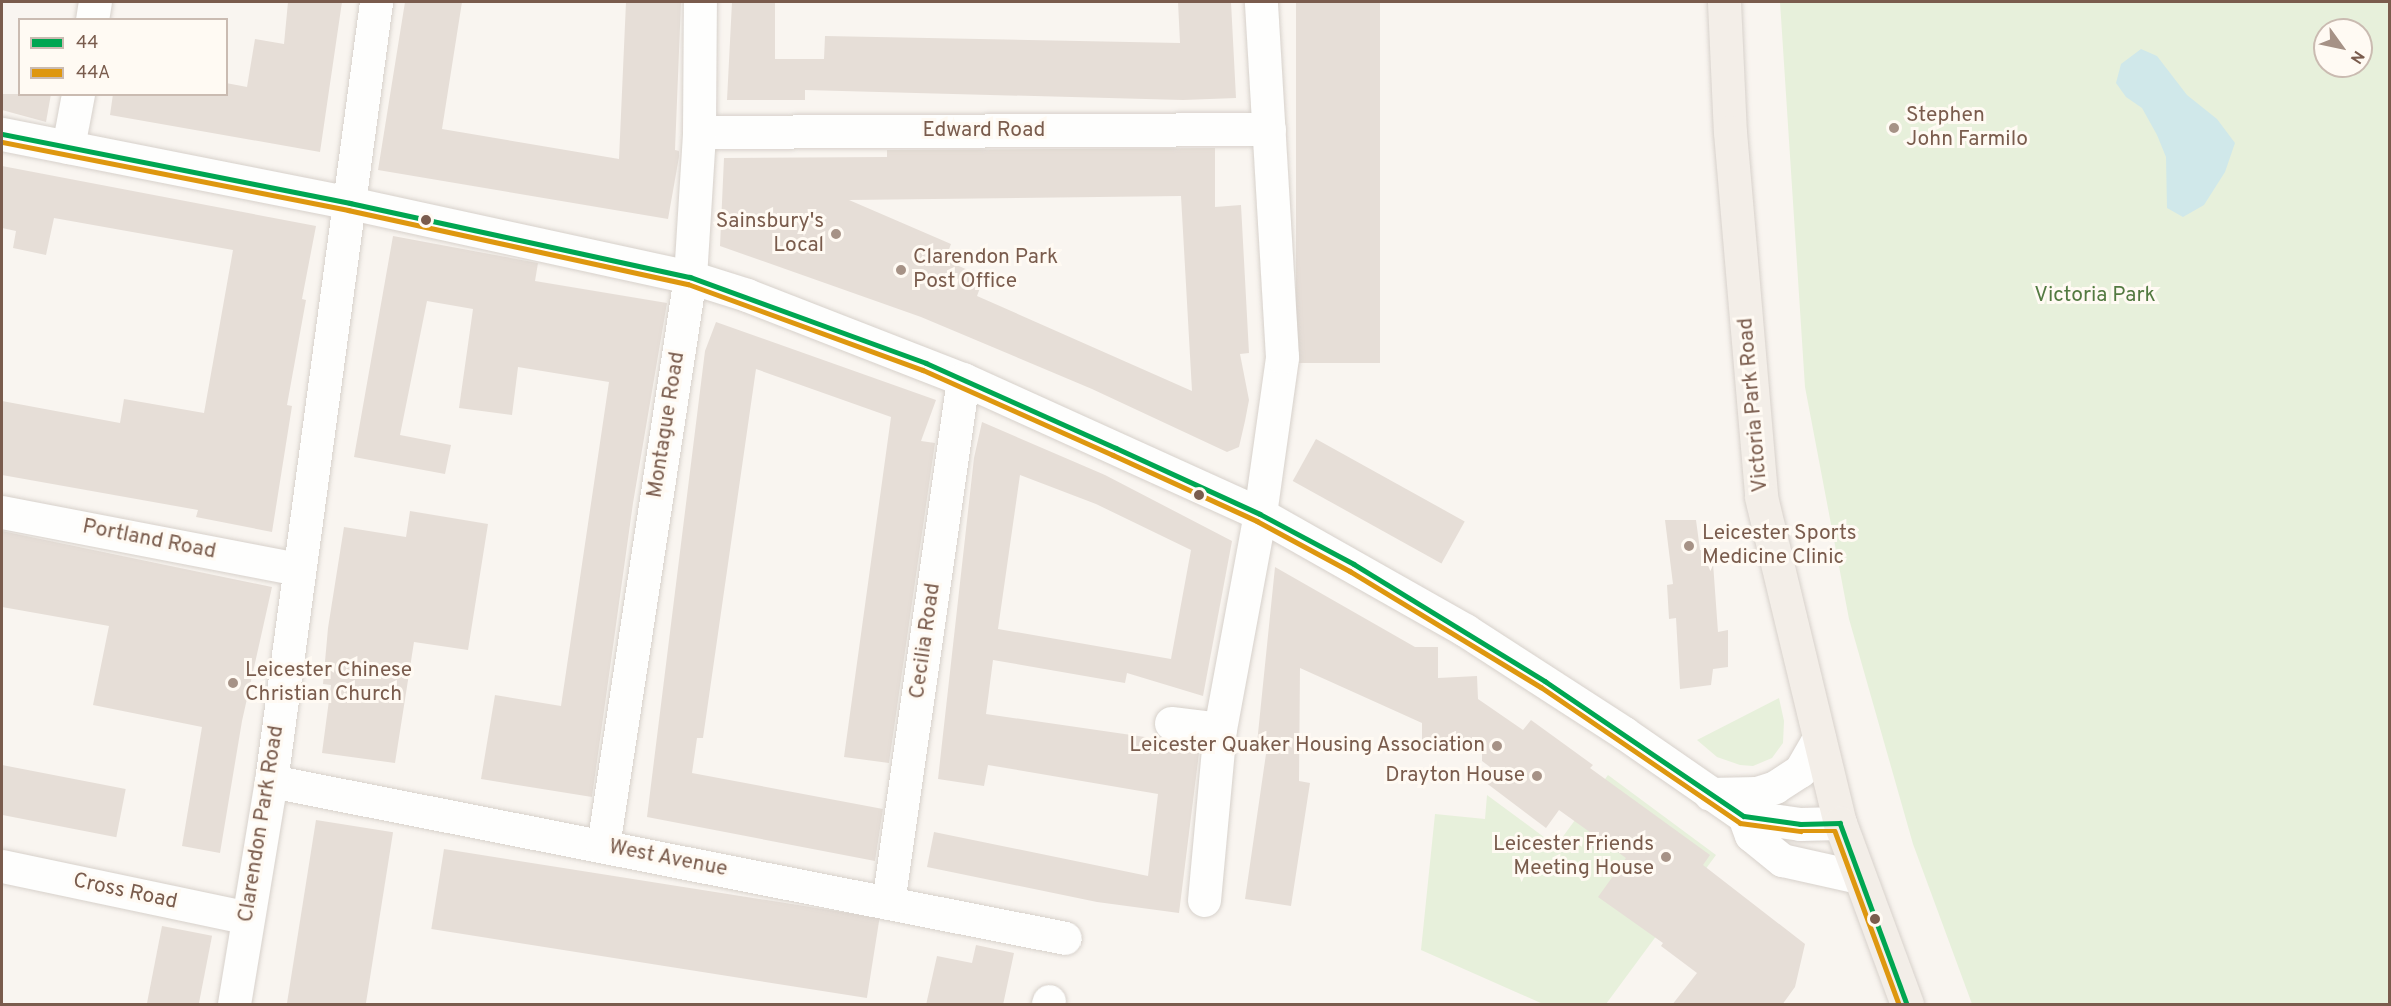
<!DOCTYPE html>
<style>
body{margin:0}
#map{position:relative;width:2391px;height:1006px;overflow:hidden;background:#f9f5f0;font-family:Overpass,sans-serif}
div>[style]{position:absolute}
.green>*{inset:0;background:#e7f0db}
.water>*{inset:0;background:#d0e8ea}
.building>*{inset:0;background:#e6ded7;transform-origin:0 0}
.roads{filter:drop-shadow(0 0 2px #d7d1cb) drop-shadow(0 0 2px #d7d1cb)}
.minor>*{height:33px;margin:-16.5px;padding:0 16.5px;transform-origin:16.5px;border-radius:16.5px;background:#fefefd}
.major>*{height:33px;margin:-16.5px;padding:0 16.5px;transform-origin:16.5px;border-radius:16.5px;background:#f3eee8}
.bus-1>*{height:4.5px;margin:-2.25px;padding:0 2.25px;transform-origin:2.25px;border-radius:2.25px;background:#00a651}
.bus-2>*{height:4.5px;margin:-2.25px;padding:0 2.25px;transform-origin:2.25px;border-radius:2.25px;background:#de970f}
.dots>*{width:16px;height:16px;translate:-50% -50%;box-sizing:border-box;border:3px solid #fffaf3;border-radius:50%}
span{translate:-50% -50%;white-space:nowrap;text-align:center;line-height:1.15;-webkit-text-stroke:6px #fffaf3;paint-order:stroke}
.poi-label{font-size:21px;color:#7a5c4d}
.left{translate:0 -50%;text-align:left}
.right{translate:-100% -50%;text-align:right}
.street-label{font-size:21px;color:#7a5c4d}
.park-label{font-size:21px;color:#537a41}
.frame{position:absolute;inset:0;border:3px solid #7a5c4d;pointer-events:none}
.legend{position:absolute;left:18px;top:18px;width:210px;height:78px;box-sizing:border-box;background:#fffaf3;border:2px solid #cabbb1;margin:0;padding:8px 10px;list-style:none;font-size:18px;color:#7a5c4d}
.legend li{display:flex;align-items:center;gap:12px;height:30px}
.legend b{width:30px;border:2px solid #cabbb1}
.north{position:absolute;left:2313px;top:18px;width:60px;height:60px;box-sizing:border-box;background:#fffaf3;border:2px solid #cabbb1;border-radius:50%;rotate:123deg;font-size:16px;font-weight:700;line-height:24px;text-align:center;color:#7a5c4d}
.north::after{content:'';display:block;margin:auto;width:21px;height:27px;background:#a69286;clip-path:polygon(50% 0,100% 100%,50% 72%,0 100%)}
</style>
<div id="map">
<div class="green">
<i style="clip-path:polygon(evenodd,1780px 2px,2389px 2px,2389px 1004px,1972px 1004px,1913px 844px,1849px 619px,1805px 387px,1780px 2px,2325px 30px,2361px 30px,2361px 66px,2325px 66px,2325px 30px)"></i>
<i style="clip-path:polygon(1779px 698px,1784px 721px,1783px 743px,1772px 758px,1753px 766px,1740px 765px,1717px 757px,1697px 740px)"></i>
<i style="clip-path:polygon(1608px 775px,1716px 855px,1606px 1004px,1543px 1004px,1421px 950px,1435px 814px,1485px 819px,1487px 795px,1556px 846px)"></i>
</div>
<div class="water">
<i style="clip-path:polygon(2141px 49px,2157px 56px,2187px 95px,2217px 119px,2235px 143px,2225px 172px,2204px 205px,2183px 217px,2167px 208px,2166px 157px,2157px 135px,2142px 108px,2126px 97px,2116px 83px,2121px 64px)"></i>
</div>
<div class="building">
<i style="clip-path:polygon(288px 2px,342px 2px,320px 152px,110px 115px,113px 94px,226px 94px,226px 83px,247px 87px,255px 39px,284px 44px)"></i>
<i style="clip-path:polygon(405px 2px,462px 2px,442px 129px,619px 159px,626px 2px,681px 2px,675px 150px,679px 151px,679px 157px,668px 219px,378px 170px)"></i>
<i style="clip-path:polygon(732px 2px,775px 2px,775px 59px,824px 59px,825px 36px,1180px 43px,1178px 2px,1231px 2px,1236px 98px,1183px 100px,805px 90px,805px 100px,727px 100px)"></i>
<i style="left:1296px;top:2px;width:84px;height:361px"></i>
<i style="clip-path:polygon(2px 94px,51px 94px,46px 122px,2px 110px)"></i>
<i style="clip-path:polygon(evenodd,1215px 148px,1215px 207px,1241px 205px,1249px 353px,1240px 354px,1249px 400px,1245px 421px,1239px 447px,1227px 452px,1092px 389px,921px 317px,720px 246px,724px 158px,887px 157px,887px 150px,1215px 148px,1181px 196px,1192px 391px,977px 296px,984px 277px,945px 260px,951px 244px,849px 200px,1181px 196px)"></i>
<i style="clip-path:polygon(2px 166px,316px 226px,302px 299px,306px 300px,287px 405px,292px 406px,272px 532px,196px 517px,198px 510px,2px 475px,2px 401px,120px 423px,124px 399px,204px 413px,233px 250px,54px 218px,46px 255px,13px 248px,16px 231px,2px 228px)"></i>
<i style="clip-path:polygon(393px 236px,538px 263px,535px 281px,667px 303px,633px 503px,592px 797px,481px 779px,495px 695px,561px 706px,609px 382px,518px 367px,512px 415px,459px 408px,473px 309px,427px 301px,400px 435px,451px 445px,445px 474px,354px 457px)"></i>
<i style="clip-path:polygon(716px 322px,936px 400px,921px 441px,935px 443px,889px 763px,844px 757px,891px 417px,756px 369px,703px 738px,697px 738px,692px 773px,883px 809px,875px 861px,647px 817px,705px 351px)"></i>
<i style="clip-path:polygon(evenodd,982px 422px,1105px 475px,1232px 541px,1203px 696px,1127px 673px,1125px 683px,993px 660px,986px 714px,1200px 745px,1179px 913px,1097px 902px,927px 867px,934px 832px,1148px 876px,1158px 794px,988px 765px,984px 786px,938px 779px,974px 458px,982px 422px,1020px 475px,1096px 504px,1191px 550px,1171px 659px,998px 629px,1020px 475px)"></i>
<i style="left:1316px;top:439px;width:170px;height:48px;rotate:29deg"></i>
<i style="clip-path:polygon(410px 511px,488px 524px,468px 650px,414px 642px,395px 763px,322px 753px,331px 685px,323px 684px,328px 628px,344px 527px,406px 537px)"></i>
<i style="clip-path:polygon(1665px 520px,1696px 520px,1700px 550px,1712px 549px,1718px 632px,1728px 630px,1728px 667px,1713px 669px,1711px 685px,1680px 689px,1676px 618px,1669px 619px,1667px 585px,1673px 584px)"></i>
<i style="clip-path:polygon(2px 531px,272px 587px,242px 721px,220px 853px,182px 846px,202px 727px,93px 705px,109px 626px,2px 607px)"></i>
<i style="clip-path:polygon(1275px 567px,1415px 647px,1438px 647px,1438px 678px,1477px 676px,1478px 699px,1523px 730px,1531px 720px,1593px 765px,1590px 768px,1710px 855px,1703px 865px,1805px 944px,1795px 987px,1782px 1005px,1672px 1005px,1697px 973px,1661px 946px,1663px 943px,1598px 897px,1626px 858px,1559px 810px,1546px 828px,1485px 782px,1494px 770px,1482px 761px,1482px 746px,1422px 747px,1422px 723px,1300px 668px,1299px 781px,1310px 783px,1291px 906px,1245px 899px,1266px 754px,1256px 753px)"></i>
<i style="left:2px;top:765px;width:126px;height:49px;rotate:11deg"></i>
<i style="left:316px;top:820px;width:78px;height:187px;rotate:9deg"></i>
<i style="left:444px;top:849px;width:441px;height:81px;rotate:9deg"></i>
<i style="left:162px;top:926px;width:51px;height:80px;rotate:11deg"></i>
<i style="clip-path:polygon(976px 945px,1014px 953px,1003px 1005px,926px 1005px,937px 956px,972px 963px)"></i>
</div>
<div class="roads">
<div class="minor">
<i style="left:92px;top:20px;width:18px;rotate:-81deg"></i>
<i style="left:699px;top:132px;width:570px;rotate:-0.3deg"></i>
<i style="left:2px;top:134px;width:355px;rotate:11.2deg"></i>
<i style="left:350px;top:203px;width:348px;rotate:12.3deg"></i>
<i style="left:690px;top:277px;width:60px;rotate:17.5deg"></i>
<i style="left:747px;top:295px;width:232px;rotate:21.3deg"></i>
<i style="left:963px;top:379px;width:326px;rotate:24.4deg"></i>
<i style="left:1260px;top:514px;width:236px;rotate:29.5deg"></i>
<i style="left:1465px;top:630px;width:189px;rotate:32.9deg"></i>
<i style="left:1624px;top:733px;width:146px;rotate:34.7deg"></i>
<i style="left:1744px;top:816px;width:57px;rotate:8.1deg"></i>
<i style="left:1800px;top:824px;width:40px;rotate:-1.4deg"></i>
<i style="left:68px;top:147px;width:54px;rotate:-79.3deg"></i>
<i style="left:2px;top:512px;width:300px;rotate:10.9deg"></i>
<i style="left:1171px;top:723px;width:49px;rotate:7deg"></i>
<i style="left:271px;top:781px;width:809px;rotate:11.18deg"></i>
<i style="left:1710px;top:794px;width:47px;rotate:-1.2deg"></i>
<i style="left:1757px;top:793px;width:19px;rotate:-18deg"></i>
<i style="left:1775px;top:787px;width:30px;rotate:-33deg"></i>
<i style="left:1800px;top:771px;width:38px;rotate:-60deg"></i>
<i style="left:1744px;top:816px;width:20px;rotate:70deg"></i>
<i style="left:1751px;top:835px;width:40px;rotate:39deg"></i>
<i style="left:1782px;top:860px;width:78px;rotate:12.6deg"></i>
<i style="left:603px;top:846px;width:576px;rotate:-81.31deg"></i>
<i style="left:690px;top:277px;width:145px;rotate:-86.4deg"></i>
<i style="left:699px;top:132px;width:130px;rotate:-89.6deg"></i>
<i style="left:2px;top:866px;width:251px;rotate:11.9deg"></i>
<i style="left:1204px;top:900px;width:172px;rotate:-84.7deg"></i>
<i style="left:1220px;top:729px;width:219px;rotate:-79.5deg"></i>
<i style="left:1260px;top:514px;width:159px;rotate:-82deg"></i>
<i style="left:1282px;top:357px;width:356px;rotate:-93.4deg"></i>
<i style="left:888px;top:903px;width:529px;rotate:-81.85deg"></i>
<i style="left:234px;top:1004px;width:226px;rotate:-80.6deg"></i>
<i style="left:271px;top:781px;width:786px;rotate:-82.32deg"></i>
<i style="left:1048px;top:1004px;width:3px;rotate:-72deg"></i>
</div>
<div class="major">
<i style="left:1724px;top:2px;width:130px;rotate:87.4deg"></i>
<i style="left:1730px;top:132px;width:366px;rotate:85.1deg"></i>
<i style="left:1761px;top:497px;width:335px;rotate:76.4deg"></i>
<i style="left:1840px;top:823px;width:193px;rotate:69.7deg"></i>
</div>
</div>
<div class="bus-1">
<i style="left:2px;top:134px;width:355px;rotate:11.2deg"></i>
<i style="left:350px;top:203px;width:348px;rotate:12.3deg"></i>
<i style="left:690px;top:277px;width:251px;rotate:20deg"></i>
<i style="left:926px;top:363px;width:208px;rotate:24.1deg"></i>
<i style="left:1116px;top:448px;width:158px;rotate:24.6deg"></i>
<i style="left:1260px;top:514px;width:106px;rotate:28deg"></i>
<i style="left:1354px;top:564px;width:224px;rotate:31.5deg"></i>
<i style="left:1545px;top:681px;width:240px;rotate:34.2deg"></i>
<i style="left:1744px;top:816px;width:57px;rotate:8.1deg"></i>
<i style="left:1800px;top:824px;width:40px;rotate:-1.4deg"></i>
<i style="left:1840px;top:823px;width:193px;rotate:69.7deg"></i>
</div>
<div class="bus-2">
<i style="left:2px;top:142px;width:353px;rotate:11.1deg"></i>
<i style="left:348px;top:210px;width:348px;rotate:12.3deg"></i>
<i style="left:688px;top:284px;width:250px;rotate:20.1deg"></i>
<i style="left:923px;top:370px;width:208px;rotate:24.1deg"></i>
<i style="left:1113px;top:455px;width:158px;rotate:24.6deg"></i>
<i style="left:1257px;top:521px;width:106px;rotate:28.3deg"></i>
<i style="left:1350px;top:571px;width:223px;rotate:31.3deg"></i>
<i style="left:1541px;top:687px;width:241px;rotate:34.3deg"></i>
<i style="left:1740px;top:823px;width:61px;rotate:7.6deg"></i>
<i style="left:1800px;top:831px;width:35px"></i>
<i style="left:1835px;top:831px;width:184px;rotate:69.7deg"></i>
</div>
<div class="dots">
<i style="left:1894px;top:128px;background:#a69286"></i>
<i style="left:426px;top:220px;background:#7a5c4d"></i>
<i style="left:836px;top:234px;background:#a69286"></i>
<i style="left:901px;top:270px;background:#a69286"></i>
<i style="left:1199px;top:495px;background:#7a5c4d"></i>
<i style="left:1689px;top:546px;background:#a69286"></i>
<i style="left:233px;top:683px;background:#a69286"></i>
<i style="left:1497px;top:746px;background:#a69286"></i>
<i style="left:1537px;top:776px;background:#a69286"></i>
<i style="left:1666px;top:857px;background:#a69286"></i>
<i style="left:1875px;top:919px;background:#7a5c4d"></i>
</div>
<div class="poi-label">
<span class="left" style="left:1906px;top:128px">Stephen<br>John Farmilo</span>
<span class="right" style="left:824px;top:234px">Sainsbury's<br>Local</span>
<span class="left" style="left:913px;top:270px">Clarendon Park<br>Post Office</span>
<span class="left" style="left:1702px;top:546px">Leicester Sports<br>Medicine Clinic</span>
<span class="left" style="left:245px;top:683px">Leicester Chinese<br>Christian Church</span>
<span class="right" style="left:1485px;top:746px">Leicester Quaker Housing Association</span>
<span class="right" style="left:1525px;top:776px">Drayton House</span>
<span class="right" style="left:1654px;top:857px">Leicester Friends<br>Meeting House</span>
</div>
<div class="street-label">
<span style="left:984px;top:131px">Edward Road</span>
<span style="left:1754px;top:405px;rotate:-95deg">Victoria Park Road</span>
<span style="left:667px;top:425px;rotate:-81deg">Montague Road</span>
<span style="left:149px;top:540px;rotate:11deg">Portland Road</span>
<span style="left:926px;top:641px;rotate:-82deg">Cecilia Road</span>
<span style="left:262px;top:824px;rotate:-81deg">Clarendon Park Road</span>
<span style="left:668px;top:859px;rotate:11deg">West Avenue</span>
<span style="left:125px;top:892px;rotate:12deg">Cross Road</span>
</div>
<div class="park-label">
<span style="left:2095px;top:296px">Victoria Park</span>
</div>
<div class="frame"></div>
<ul class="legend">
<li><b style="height:8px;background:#00a651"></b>44</li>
<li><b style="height:8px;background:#de970f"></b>44A</li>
</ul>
<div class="north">N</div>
</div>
